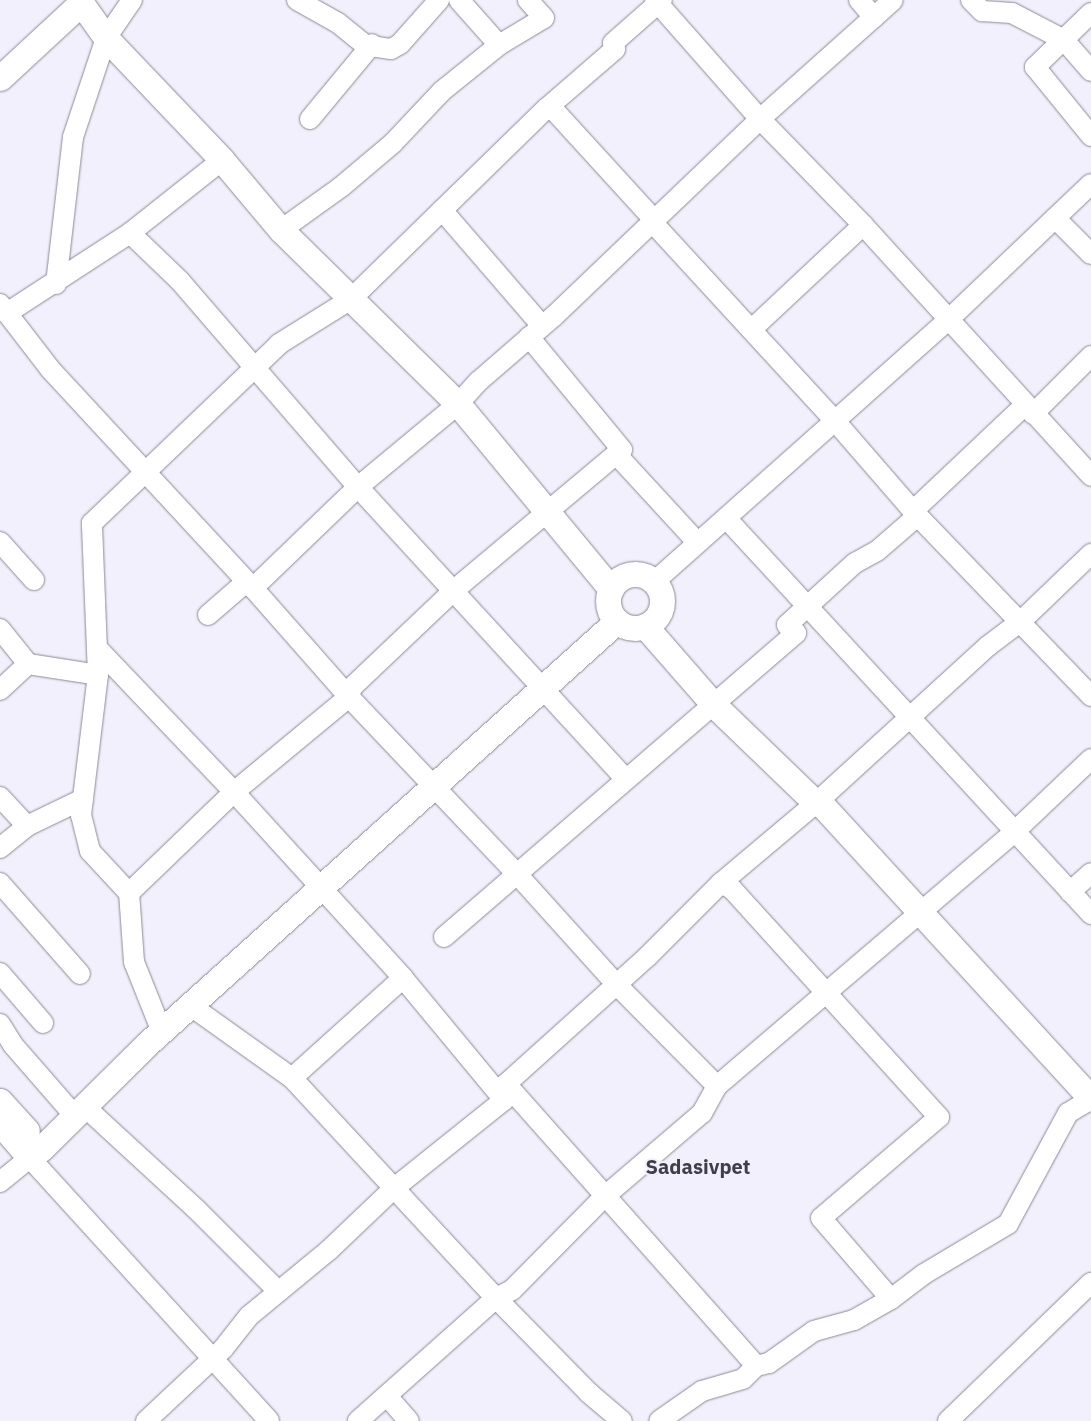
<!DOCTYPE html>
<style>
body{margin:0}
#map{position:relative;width:1091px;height:1421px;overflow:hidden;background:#f3f0fd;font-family:"IBM Plex Sans",sans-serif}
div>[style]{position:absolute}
.roads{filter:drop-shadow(0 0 1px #8c8998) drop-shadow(0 0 1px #8c8998)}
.minor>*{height:20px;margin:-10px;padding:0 10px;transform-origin:10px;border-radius:10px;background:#fff}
.major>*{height:25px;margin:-12.5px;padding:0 12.5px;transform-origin:12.5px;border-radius:12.5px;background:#fff}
.major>.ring{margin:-12.5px;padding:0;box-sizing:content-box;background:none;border:25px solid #fff;border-radius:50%}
span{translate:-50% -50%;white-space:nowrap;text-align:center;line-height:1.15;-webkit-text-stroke:4px #f3f0fd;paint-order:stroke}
.district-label{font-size:20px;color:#413e4b;font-weight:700}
</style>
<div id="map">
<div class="roads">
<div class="minor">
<i style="left:297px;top:0;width:47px;rotate:29.3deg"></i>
<i style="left:338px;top:23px;width:35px;rotate:39deg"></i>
<i style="left:365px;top:45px;width:26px;rotate:9deg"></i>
<i style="left:391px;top:49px;width:10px;rotate:-29deg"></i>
<i style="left:400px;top:44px;width:59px;rotate:-48.4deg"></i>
<i style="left:459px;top:0;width:60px;rotate:48.4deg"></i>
<i style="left:499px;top:45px;width:52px;rotate:-31deg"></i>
<i style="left:544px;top:18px;width:24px;rotate:-132deg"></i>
<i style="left:655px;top:0;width:159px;rotate:48.6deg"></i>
<i style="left:760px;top:119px;width:148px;rotate:45.8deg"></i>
<i style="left:863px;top:225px;width:339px;rotate:47.7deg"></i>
<i style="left:859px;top:0;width:23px;rotate:49deg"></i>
<i style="left:971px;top:0;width:16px;rotate:45deg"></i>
<i style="left:982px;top:11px;width:30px;rotate:4deg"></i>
<i style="left:1012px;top:13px;width:59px;rotate:27.4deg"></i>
<i style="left:1064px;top:40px;width:41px;rotate:48.9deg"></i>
<i style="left:1091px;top:13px;width:78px;rotate:136deg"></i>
<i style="left:1035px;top:67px;width:89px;rotate:50.9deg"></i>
<i style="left:550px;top:106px;width:154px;rotate:47.6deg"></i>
<i style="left:310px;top:119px;width:97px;rotate:-50.4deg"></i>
<i style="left:442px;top:210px;width:153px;rotate:49.2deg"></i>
<i style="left:1055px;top:218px;width:51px;rotate:45deg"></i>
<i style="left:653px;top:223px;width:270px;rotate:47.4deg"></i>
<i style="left:836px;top:422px;width:118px;rotate:49.1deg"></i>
<i style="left:913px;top:511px;width:257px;rotate:46.1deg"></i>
<i style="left:281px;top:230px;width:74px;rotate:-35.6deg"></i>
<i style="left:341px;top:187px;width:68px;rotate:-40.2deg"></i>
<i style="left:393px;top:143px;width:71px;rotate:-46.7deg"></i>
<i style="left:442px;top:91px;width:73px;rotate:-38.9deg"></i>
<i style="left:130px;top:233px;width:69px;rotate:43.8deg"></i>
<i style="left:180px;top:281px;width:272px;rotate:49.2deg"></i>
<i style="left:358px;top:487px;width:396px;rotate:47.5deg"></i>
<i style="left:56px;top:284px;width:148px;rotate:-83.4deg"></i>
<i style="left:73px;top:137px;width:104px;rotate:-71.6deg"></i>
<i style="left:106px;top:38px;width:46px;rotate:-55.6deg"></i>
<i style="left:0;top:304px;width:82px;rotate:52.4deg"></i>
<i style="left:50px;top:369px;width:299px;rotate:47.2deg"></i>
<i style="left:253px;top:588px;width:145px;rotate:48.6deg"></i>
<i style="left:349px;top:697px;width:244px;rotate:46.5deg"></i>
<i style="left:517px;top:874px;width:147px;rotate:48deg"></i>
<i style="left:615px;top:983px;width:145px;rotate:45.3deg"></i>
<i style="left:717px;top:1086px;width:31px;rotate:119deg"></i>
<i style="left:702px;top:1113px;width:129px;rotate:139.4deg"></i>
<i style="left:604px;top:1197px;width:131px;rotate:134.7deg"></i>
<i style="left:512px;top:1290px;width:18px;rotate:153deg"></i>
<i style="left:496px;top:1298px;width:185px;rotate:138.3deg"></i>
<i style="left:7px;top:313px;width:147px;rotate:-33deg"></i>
<i style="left:130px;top:233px;width:117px;rotate:-38.4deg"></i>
<i style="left:752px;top:329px;width:152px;rotate:-43.1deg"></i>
<i style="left:529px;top:337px;width:146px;rotate:50.5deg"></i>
<i style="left:622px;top:450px;width:7px;rotate:146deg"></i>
<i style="left:616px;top:454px;width:120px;rotate:47.4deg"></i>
<i style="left:1033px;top:414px;width:82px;rotate:-45deg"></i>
<i style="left:726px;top:518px;width:539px;rotate:47.33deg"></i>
<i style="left:0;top:542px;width:51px;rotate:48.2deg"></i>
<i style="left:654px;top:582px;width:394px;rotate:-41.7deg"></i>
<i style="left:948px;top:320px;width:197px;rotate:-43.6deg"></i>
<i style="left:208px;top:615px;width:49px;rotate:-40.9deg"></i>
<i style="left:245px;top:583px;width:9px;rotate:32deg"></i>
<i style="left:253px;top:588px;width:146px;rotate:-43.9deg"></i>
<i style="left:358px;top:487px;width:130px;rotate:-39.7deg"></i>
<i style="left:458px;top:404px;width:31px;rotate:-48deg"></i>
<i style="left:479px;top:381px;width:99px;rotate:-40.9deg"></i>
<i style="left:554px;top:316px;width:285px;rotate:-43.7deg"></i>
<i style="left:760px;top:119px;width:178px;rotate:-41.8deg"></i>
<i style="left:0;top:629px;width:45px;rotate:51.3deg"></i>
<i style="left:97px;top:648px;width:199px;rotate:46.4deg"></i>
<i style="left:234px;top:792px;width:251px;rotate:47.7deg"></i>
<i style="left:0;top:690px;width:38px;rotate:-43deg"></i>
<i style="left:28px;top:664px;width:71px;rotate:8.9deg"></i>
<i style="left:0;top:797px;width:40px;rotate:47deg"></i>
<i style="left:27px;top:826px;width:62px;rotate:-25.7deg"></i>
<i style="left:0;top:848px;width:35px;rotate:-39deg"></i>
<i style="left:0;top:883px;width:121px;rotate:48.7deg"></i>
<i style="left:721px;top:883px;width:13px;rotate:29deg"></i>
<i style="left:732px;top:889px;width:308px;rotate:47.8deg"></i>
<i style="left:939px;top:1117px;width:155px;rotate:139.4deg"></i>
<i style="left:821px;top:1218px;width:107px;rotate:49.2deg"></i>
<i style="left:1070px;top:892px;width:28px;rotate:-42deg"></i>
<i style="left:129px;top:893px;width:57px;rotate:-132.9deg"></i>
<i style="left:90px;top:851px;width:37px;rotate:-104deg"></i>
<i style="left:81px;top:815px;width:141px;rotate:-83.1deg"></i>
<i style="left:98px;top:675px;width:152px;rotate:-92.3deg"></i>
<i style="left:92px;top:523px;width:259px;rotate:-43.7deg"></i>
<i style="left:279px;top:344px;width:85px;rotate:-32deg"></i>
<i style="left:351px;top:299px;width:274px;rotate:-44.3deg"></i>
<i style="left:547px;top:108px;width:90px;rotate:-40.9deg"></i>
<i style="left:615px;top:49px;width:6px;rotate:-108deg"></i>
<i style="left:613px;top:43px;width:65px;rotate:-41.3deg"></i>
<i style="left:444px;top:937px;width:465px;rotate:-40.8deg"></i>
<i style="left:796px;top:633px;width:12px;rotate:-138deg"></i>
<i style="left:787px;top:625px;width:92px;rotate:-42.4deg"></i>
<i style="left:855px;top:563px;width:25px;rotate:-29deg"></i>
<i style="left:877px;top:551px;width:49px;rotate:-40.9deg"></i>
<i style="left:914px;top:519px;width:8px;rotate:-97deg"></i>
<i style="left:913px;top:511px;width:153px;rotate:-43.4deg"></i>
<i style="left:0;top:973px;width:66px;rotate:49.3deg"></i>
<i style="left:191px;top:1006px;width:124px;rotate:35.5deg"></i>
<i style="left:0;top:1024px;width:25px;rotate:58deg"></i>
<i style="left:13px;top:1045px;width:94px;rotate:48.9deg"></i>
<i style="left:162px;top:1032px;width:75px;rotate:-111.8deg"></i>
<i style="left:134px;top:962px;width:69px;rotate:-94.1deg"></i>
<i style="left:129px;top:893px;width:146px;rotate:-43.9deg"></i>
<i style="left:234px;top:792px;width:149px;rotate:-39.6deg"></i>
<i style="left:349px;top:697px;width:10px;rotate:-73deg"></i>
<i style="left:352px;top:687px;width:139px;rotate:-43.5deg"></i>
<i style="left:453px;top:591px;width:213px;rotate:-40deg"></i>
<i style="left:506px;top:1084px;width:377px;rotate:48.4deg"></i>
<i style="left:756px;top:1366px;width:18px;rotate:135deg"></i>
<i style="left:743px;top:1379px;width:43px;rotate:163.7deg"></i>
<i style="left:702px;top:1391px;width:52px;rotate:145.1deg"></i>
<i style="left:717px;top:1086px;width:391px;rotate:-40.5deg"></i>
<i style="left:1014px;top:832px;width:106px;rotate:-43.5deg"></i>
<i style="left:504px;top:1100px;width:158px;rotate:-129.6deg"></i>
<i style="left:403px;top:978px;width:149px;rotate:138deg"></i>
<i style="left:292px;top:1078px;width:300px;rotate:47.2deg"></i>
<i style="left:496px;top:1298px;width:133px;rotate:45.6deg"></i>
<i style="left:589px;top:1393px;width:43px;rotate:40.3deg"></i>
<i style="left:84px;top:1106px;width:152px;rotate:42.6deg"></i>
<i style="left:196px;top:1209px;width:117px;rotate:45deg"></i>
<i style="left:0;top:1182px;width:38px;rotate:-39deg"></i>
<i style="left:30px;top:1158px;width:355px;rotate:47.7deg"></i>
<i style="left:756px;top:1366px;width:13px;rotate:-13deg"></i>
<i style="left:769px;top:1363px;width:55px;rotate:-35.4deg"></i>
<i style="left:814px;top:1331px;width:41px;rotate:-15.4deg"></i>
<i style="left:854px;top:1320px;width:43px;rotate:-29.6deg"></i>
<i style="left:891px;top:1299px;width:41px;rotate:-37.1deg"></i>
<i style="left:924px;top:1274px;width:98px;rotate:-30.8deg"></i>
<i style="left:1008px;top:1224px;width:126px;rotate:-61.6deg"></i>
<i style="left:1068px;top:1113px;width:27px;rotate:-31deg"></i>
<i style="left:387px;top:1396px;width:33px;rotate:49deg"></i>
<i style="left:146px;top:1421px;width:105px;rotate:-43.1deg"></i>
<i style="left:223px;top:1349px;width:42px;rotate:-51.8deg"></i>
<i style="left:249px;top:1316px;width:104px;rotate:-39.5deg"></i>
<i style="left:329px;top:1250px;width:88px;rotate:-43.6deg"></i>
<i style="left:393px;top:1189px;width:142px;rotate:-38.7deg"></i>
<i style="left:504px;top:1100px;width:16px;rotate:-83deg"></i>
<i style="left:506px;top:1084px;width:190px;rotate:-42deg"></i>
<i style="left:647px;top:957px;width:105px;rotate:-45deg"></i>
<i style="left:721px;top:883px;width:124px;rotate:-40.1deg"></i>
<i style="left:816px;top:803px;width:233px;rotate:-42.4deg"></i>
<i style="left:988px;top:646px;width:39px;rotate:-37deg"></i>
<i style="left:1019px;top:623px;width:100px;rotate:-43.8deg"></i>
<i style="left:948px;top:1421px;width:199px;rotate:-44deg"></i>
</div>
<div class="major">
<i style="left:79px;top:0;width:47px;rotate:54.6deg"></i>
<i style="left:106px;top:38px;width:168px;rotate:46.4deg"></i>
<i style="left:222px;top:160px;width:92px;rotate:49.9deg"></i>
<i style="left:281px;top:230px;width:248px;rotate:44.5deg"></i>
<i style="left:458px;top:404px;width:240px;rotate:50.4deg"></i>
<i style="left:0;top:78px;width:110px;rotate:-42.8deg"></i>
<i class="ring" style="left:608px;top:574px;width:29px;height:29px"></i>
<i style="left:645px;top:626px;width:103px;rotate:48.9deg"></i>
<i style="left:713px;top:704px;width:143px;rotate:43.9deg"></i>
<i style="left:816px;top:803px;width:6px;rotate:18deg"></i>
<i style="left:822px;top:805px;width:398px;rotate:47.5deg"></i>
<i style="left:0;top:1101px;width:40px;rotate:48deg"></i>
<i style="left:0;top:1123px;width:46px;rotate:49.4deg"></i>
<i style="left:30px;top:1158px;width:16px;rotate:-40deg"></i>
<i style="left:42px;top:1148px;width:148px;rotate:-44.7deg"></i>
<i style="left:147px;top:1044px;width:632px;rotate:-41.99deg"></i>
</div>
</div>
<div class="district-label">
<span style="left:698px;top:1166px">Sadasivpet</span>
</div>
</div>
